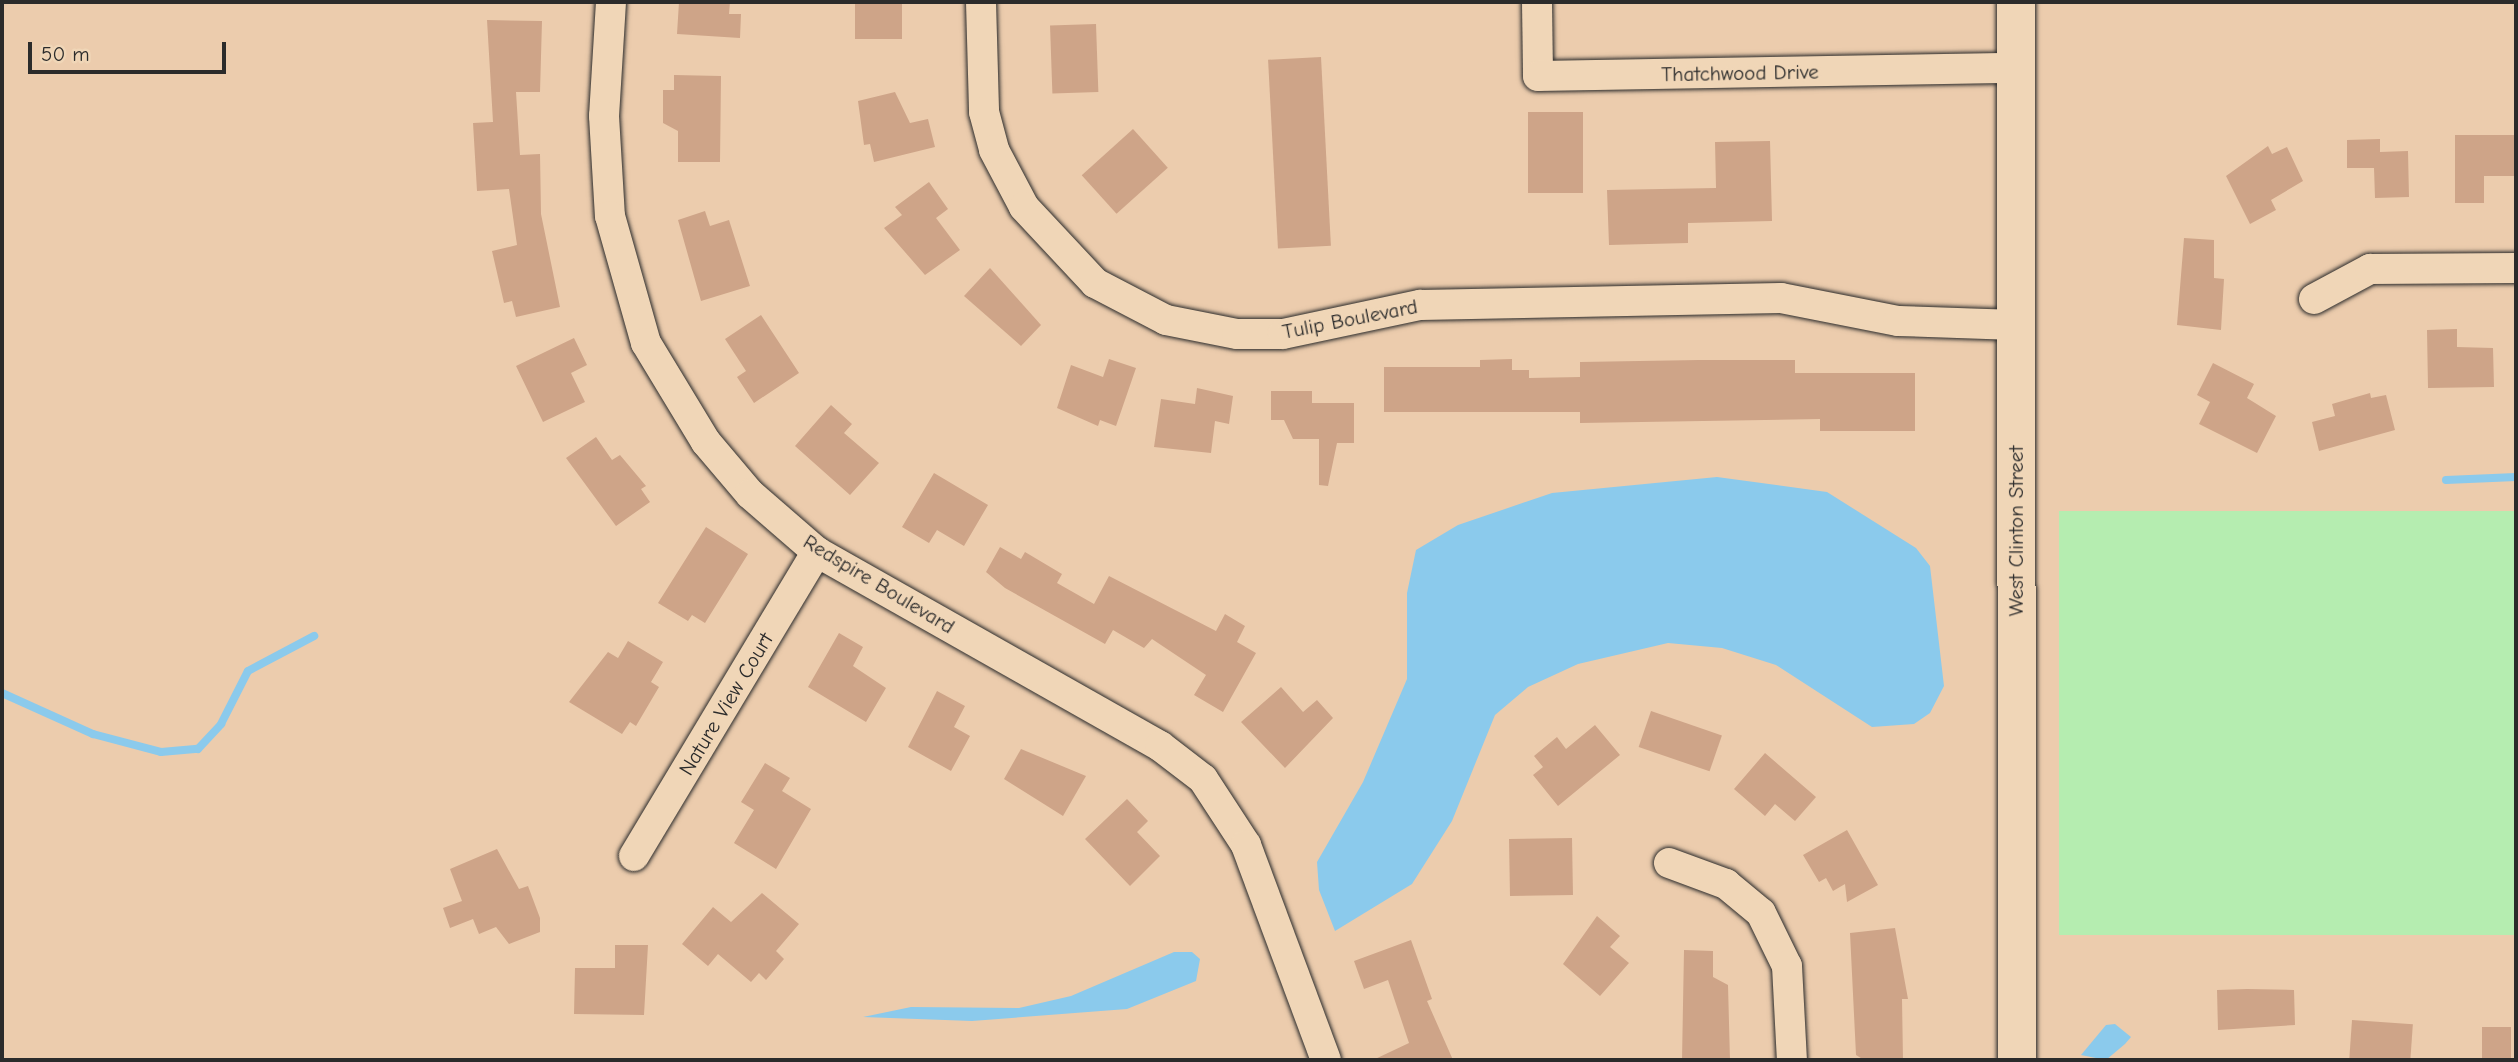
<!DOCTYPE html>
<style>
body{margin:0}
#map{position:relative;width:2518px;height:1062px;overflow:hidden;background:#ecccad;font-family:"Comic Neue",sans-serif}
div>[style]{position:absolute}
.green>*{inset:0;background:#b5edb0;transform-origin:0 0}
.water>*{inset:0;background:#8bcaec}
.stream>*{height:8px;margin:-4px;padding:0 4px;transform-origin:4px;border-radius:4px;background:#8bcaec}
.building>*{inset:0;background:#cea488;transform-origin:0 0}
.roads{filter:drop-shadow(0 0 2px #2b2b2b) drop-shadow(0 0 2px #2b2b2b)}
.minor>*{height:30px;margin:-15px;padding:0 15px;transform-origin:15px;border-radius:15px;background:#f0d6b7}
.tertiary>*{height:38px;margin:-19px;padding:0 19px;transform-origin:19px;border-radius:19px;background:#f0d6b7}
span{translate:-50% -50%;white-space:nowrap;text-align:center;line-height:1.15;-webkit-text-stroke:5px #f0d6b7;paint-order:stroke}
.street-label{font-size:21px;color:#2b2b2b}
.frame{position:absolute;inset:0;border:4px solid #2b2b2b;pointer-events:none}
.scale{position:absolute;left:28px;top:42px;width:198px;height:32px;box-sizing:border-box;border:4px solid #2b2b2b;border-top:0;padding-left:9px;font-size:21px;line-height:24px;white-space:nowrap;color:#2b2b2b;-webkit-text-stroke:5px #f0d6b7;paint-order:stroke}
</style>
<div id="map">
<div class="green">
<i style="left:2516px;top:511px;width:424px;height:457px;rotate:90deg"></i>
</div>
<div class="water">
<i style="clip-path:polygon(1717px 477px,1827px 492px,1916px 548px,1930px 566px,1944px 686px,1930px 713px,1914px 724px,1872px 727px,1776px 665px,1722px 648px,1668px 643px,1578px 664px,1528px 687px,1495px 715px,1452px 821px,1412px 884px,1335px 931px,1319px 890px,1317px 862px,1363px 782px,1407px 679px,1407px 593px,1416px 550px,1458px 525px,1552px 493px)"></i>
<i style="clip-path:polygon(1174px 952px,1192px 952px,1200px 959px,1196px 981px,1127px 1009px,972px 1021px,863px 1017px,911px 1007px,1019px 1008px,1071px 996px)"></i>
<i style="clip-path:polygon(2115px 1024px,2131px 1037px,2125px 1044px,2106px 1060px,2081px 1055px,2106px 1025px)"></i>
</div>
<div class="stream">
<i style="left:2446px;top:480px;width:70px;rotate:-2.5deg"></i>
<i style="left:2px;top:693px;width:100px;rotate:24.3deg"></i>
<i style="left:93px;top:734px;width:70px;rotate:14.8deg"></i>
<i style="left:161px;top:752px;width:37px;rotate:-5deg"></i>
<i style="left:198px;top:749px;width:34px;rotate:-47deg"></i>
<i style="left:221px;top:724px;width:59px;rotate:-63deg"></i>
<i style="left:248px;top:671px;width:75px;rotate:-27.9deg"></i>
</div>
<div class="building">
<i style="clip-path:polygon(679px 2px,730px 2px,729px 14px,741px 14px,740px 38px,677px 34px)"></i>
<i style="left:855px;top:2px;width:47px;height:37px"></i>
<i style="clip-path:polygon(487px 20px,542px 21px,540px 92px,516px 92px,520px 155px,540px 154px,541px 214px,560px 307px,516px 317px,512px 301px,504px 303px,492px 251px,517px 245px,509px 189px,477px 191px,473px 123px,493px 122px)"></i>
<i style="left:1096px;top:24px;width:68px;height:46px;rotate:88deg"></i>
<i style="left:1321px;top:57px;width:189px;height:53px;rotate:87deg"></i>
<i style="clip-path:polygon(674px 75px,721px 76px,720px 162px,678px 162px,678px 131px,663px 123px,663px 90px,674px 90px)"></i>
<i style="clip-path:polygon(895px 92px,910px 123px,928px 119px,935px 147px,874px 162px,870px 144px,864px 145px,858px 101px)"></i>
<i style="left:1528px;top:112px;width:55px;height:81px"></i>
<i style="left:1133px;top:129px;width:52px;height:69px;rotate:48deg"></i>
<i style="clip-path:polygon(2455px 135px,2516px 135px,2516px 176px,2484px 176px,2484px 203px,2455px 203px)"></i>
<i style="clip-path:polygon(2380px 139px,2380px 152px,2408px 151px,2409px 197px,2375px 198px,2374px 168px,2347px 168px,2347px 140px)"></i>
<i style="clip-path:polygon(1770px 141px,1772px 221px,1688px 223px,1688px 243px,1609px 245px,1607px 190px,1716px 188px,1715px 142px)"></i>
<i style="clip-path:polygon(2268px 146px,2272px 154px,2287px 147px,2303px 181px,2271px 200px,2276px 210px,2250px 224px,2226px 176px)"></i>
<i style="clip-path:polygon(929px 182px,948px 209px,936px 218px,960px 250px,925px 275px,884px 228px,902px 215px,895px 207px)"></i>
<i style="clip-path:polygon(705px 211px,710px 226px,729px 220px,750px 286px,701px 301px,678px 220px)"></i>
<i style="clip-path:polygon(2184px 238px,2214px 240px,2214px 278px,2224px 279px,2221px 330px,2177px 325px)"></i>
<i style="clip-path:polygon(990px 268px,1041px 325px,1021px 346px,964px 296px)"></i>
<i style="clip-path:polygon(761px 315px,799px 373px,754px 403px,737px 377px,746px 371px,725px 339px)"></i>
<i style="clip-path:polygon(2457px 329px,2457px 347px,2493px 348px,2494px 387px,2428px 388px,2427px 330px)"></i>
<i style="clip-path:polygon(574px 338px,587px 365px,571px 373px,585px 402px,543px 422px,516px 366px)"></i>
<i style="clip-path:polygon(1109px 359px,1136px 368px,1116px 426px,1100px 420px,1098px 426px,1057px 408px,1071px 365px,1103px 377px)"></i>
<i style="clip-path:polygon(1512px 359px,1512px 370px,1529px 370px,1529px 378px,1580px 377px,1580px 362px,1699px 360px,1795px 360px,1795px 373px,1915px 373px,1915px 431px,1820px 431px,1820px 419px,1580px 423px,1580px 412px,1384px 412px,1384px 367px,1480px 367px,1480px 360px)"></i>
<i style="clip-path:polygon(2213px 363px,2254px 384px,2247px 398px,2276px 416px,2257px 453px,2199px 424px,2210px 402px,2197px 395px)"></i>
<i style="clip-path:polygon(1197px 388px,1233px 396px,1229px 424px,1215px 421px,1211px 453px,1154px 447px,1161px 399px,1195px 404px)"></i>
<i style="clip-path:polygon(1271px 391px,1312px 391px,1312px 403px,1354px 403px,1354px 443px,1337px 443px,1328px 486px,1319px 485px,1319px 439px,1293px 439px,1284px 420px,1271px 420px)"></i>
<i style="clip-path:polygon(2370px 393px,2371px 398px,2386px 395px,2395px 430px,2319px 451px,2312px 422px,2335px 416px,2332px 404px)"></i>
<i style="clip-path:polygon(831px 405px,852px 424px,844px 433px,879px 463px,850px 495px,795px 446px)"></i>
<i style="clip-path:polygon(596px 437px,612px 460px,620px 455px,646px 486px,641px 489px,650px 502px,616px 526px,566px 458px)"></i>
<i style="clip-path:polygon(934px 473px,988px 505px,964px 546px,937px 530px,929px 543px,902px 527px)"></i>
<i style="clip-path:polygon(706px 527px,748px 554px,705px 623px,692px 615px,688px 621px,658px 603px)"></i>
<i style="clip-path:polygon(1000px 547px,1021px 559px,1025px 552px,1062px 574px,1057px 583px,1094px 604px,1109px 576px,1216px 631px,1225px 614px,1245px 626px,1237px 642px,1256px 653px,1223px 712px,1194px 695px,1206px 675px,1152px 639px,1144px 648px,1113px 630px,1105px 644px,1005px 588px,986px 572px)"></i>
<i style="clip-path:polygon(839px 633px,863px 647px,853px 666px,886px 688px,866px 722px,808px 687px)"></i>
<i style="clip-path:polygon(628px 641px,663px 662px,651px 682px,659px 687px,636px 726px,630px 722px,622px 734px,569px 702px,608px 652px,618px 658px)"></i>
<i style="clip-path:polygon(1281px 687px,1303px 712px,1317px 700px,1333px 718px,1285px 768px,1241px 722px)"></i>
<i style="clip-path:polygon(937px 691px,965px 706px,954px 727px,970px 736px,951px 771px,908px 747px)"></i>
<i style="left:1651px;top:711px;width:75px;height:38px;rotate:19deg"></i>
<i style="clip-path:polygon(1595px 725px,1620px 755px,1558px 806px,1533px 775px,1543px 767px,1534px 756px,1557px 737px,1566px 749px)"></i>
<i style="clip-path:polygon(1021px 749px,1086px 776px,1063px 816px,1004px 779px)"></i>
<i style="clip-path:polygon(1765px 753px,1816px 797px,1795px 821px,1775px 804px,1765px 816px,1734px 789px)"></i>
<i style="clip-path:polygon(765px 763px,790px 778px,782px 791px,811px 809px,776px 869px,734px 843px,754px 810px,741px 802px)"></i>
<i style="clip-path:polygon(1127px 799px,1148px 821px,1137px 832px,1160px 856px,1130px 886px,1085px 839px)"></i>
<i style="clip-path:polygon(1847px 830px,1878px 885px,1847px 902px,1845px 884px,1833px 891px,1826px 878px,1819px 882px,1803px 855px)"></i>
<i style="left:1572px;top:838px;width:57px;height:63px;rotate:89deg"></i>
<i style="clip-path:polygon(497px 849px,519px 889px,528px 886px,540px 918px,540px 932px,509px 944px,496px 927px,479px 934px,473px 919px,450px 928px,443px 908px,462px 901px,450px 869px)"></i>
<i style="clip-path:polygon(762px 893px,799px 924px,776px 951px,784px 959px,766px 980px,759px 973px,751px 982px,718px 954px,708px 966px,682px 944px,713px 907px,731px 922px)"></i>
<i style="clip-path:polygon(1597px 916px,1620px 936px,1610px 947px,1629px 963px,1600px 996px,1563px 964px)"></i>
<i style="clip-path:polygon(1895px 928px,1908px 999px,1902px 999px,1903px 1060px,1864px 1060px,1856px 1055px,1850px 933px)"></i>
<i style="clip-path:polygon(1411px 940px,1432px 999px,1427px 1001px,1453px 1060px,1373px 1060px,1409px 1043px,1388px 980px,1364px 989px,1354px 961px)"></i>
<i style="clip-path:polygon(615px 945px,648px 945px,644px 1015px,574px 1014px,575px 968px,615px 968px)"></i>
<i style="clip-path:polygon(1684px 950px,1713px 951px,1713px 977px,1728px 985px,1730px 1060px,1682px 1060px)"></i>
<i style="clip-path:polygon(2247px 989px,2294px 990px,2295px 1025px,2218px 1030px,2217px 990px)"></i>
<i style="left:2352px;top:1020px;width:61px;height:40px;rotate:4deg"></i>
<i style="left:2482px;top:1027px;width:29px;height:33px"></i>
</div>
<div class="roads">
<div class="minor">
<i style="left:611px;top:2px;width:114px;rotate:93.5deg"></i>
<i style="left:604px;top:116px;width:100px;rotate:86.6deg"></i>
<i style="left:610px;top:216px;width:132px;rotate:74.2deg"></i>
<i style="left:646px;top:343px;width:116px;rotate:58.8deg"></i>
<i style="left:706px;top:442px;width:68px;rotate:49.8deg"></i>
<i style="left:750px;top:494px;width:89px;rotate:40.9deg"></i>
<i style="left:817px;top:552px;width:394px;rotate:29.5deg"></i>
<i style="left:1160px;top:746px;width:54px;rotate:37.5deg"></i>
<i style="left:1203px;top:779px;width:79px;rotate:56.9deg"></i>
<i style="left:1246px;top:845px;width:229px;rotate:69.6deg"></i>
<i style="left:981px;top:2px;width:110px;rotate:88.4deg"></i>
<i style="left:984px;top:112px;width:39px;rotate:75deg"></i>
<i style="left:994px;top:150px;width:64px;rotate:62.2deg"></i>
<i style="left:1024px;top:207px;width:104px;rotate:46.9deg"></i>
<i style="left:1095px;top:283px;width:80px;rotate:27.5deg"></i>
<i style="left:1166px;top:320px;width:72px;rotate:11.2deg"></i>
<i style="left:1237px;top:334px;width:46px"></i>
<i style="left:1283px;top:334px;width:140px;rotate:-12deg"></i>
<i style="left:1420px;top:305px;width:361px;rotate:-1.1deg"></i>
<i style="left:1781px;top:298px;width:119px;rotate:11.1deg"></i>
<i style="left:1898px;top:321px;width:118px;rotate:1.9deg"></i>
<i style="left:1537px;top:2px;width:74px;rotate:89.2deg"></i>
<i style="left:1538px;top:76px;width:478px;rotate:-1deg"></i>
<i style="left:2314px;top:299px;width:64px;rotate:-28.2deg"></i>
<i style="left:2370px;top:269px;width:146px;rotate:-0.4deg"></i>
<i style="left:634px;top:856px;width:355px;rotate:-59deg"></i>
<i style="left:1669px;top:863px;width:61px;rotate:20.2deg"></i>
<i style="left:1726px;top:884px;width:45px;rotate:39.6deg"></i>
<i style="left:1761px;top:913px;width:59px;rotate:63.9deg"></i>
<i style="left:1787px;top:966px;width:94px;rotate:87deg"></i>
</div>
<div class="tertiary">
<i style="left:2016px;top:2px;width:1058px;rotate:89.95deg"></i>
</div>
</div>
<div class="street-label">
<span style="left:1740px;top:73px;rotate:-1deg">Thatchwood Drive</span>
<span style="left:1350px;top:319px;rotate:-11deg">Tulip Boulevard</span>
<span style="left:2016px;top:531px;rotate:-90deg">West Clinton Street</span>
<span style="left:879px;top:584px;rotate:31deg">Redspire Boulevard</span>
<span style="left:726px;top:704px;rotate:-59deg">Nature View Court</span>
</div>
<div class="frame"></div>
<div class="scale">50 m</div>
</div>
